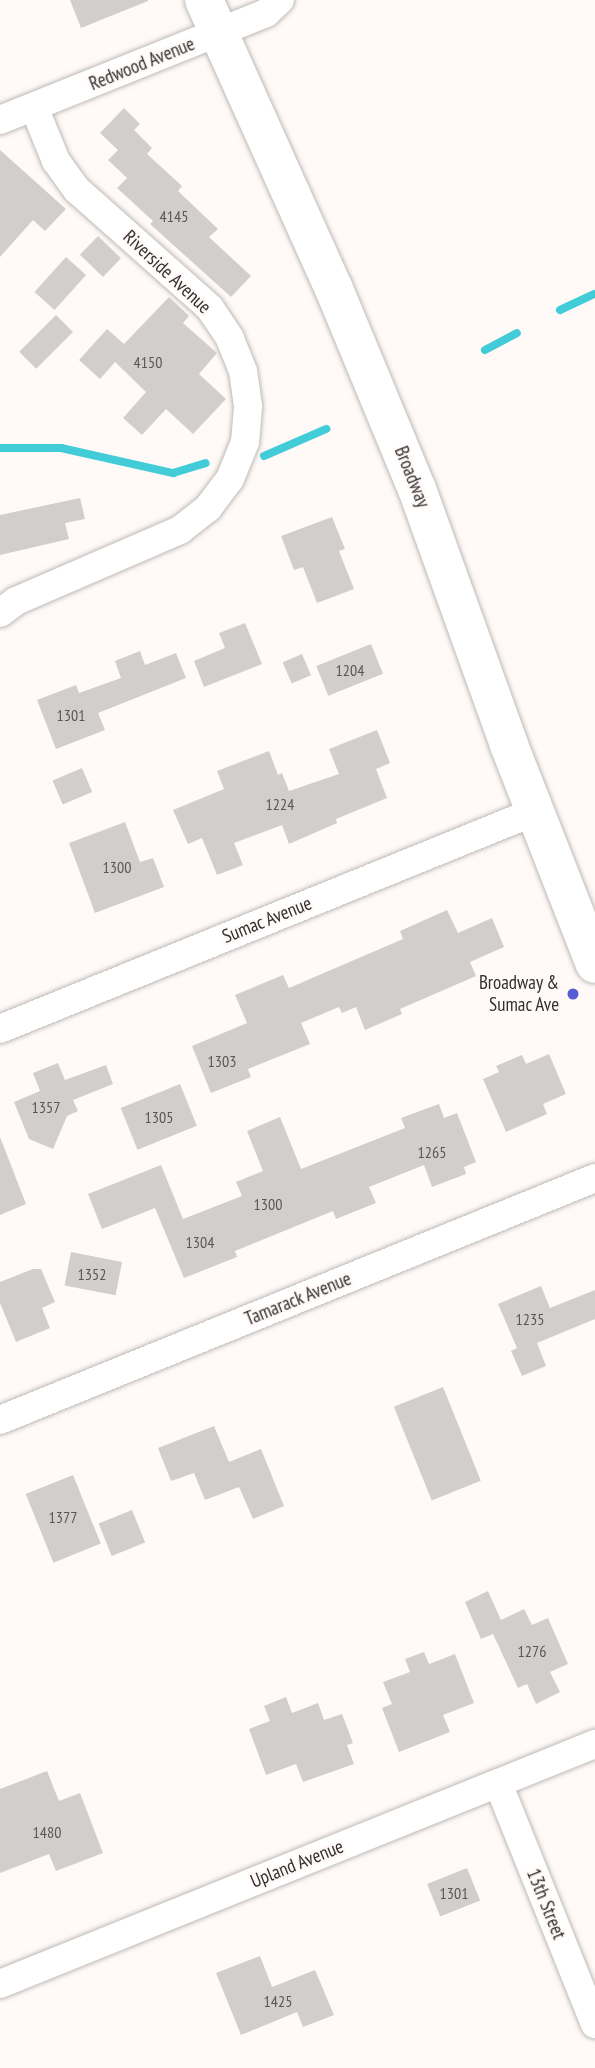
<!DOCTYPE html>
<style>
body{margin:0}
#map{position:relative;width:595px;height:2068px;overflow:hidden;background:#fffaf7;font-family:"PT Sans Narrow",sans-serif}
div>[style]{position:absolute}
.stream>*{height:8px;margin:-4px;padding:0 4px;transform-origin:4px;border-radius:4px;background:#42ccd8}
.building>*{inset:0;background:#d2cecb;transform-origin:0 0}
.roads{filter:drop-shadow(0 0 2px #bebab7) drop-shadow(0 0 2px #bebab7)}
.minor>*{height:28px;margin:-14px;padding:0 14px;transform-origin:14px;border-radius:14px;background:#fff}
.primary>*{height:38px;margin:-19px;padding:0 19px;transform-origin:19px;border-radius:19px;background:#fff}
.dots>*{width:19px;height:19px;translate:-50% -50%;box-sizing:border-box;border:4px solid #fffaf7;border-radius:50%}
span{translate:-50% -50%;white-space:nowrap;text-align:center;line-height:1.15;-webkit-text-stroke:5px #fffaf7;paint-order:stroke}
.number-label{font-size:16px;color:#595856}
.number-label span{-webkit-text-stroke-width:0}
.street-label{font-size:19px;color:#31302f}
.poi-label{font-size:19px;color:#31302f}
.right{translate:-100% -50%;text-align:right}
</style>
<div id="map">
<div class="stream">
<i style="left:560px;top:310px;width:38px;rotate:-25deg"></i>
<i style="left:485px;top:350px;width:36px;rotate:-28deg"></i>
<i style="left:0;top:448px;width:61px"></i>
<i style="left:61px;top:448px;width:115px;rotate:12.6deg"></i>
<i style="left:173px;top:473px;width:34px;rotate:-17deg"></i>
<i style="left:264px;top:456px;width:68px;rotate:-23.5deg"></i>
</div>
<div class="building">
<i style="clip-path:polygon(70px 0,148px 0,148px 1px,81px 28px)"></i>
<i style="clip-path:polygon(124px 108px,140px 124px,134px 130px,152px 148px,147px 154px,182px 186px,178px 191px,218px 229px,209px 237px,251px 276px,231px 297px,150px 224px,153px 221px,117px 188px,127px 178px,108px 160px,118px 150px,100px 133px)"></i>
<i style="clip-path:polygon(0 150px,66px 209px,45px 231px,33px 220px,0 257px)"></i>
<i style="left:98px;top:236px;width:32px;height:26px;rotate:44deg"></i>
<i style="left:66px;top:257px;width:27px;height:47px;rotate:42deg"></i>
<i style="clip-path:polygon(169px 297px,189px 316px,183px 323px,217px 353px,199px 374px,226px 399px,193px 434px,166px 409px,142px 435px,123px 418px,146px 392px,115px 362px,100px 379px,79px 360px,107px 329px,124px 344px)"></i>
<i style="left:56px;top:315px;width:24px;height:52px;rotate:45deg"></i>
<i style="clip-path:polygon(80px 498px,85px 519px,65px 523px,69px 539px,0 555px,0 515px)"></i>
<i style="clip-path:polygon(332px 517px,345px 549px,339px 551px,354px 589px,317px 603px,303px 567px,294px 570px,281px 536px)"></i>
<i style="clip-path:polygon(245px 623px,262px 664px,204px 687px,194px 661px,225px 648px,219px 633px)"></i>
<i style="left:371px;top:644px;width:32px;height:59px;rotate:68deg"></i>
<i style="clip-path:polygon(140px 651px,145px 665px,176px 653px,186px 678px,98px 713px,105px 730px,56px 749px,37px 700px,76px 685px,79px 693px,121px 678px,115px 661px)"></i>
<i style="left:302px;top:654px;width:23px;height:21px;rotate:67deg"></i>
<i style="clip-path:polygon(377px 730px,390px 763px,376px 769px,387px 798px,336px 819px,337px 823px,289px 844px,282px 825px,234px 843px,243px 865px,217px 875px,202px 838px,188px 844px,173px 810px,224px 789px,217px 771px,269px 751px,278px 775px,282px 773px,289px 791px,339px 774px,329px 749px)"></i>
<i style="left:82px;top:768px;width:26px;height:32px;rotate:67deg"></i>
<i style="clip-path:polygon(125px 822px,140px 862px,153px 858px,164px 887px,95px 913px,69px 843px)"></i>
<i style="clip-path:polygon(447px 910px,458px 933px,492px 918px,504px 947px,470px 962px,476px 976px,400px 1009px,402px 1014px,365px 1030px,356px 1007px,342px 1013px,339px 1007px,301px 1023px,310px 1044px,248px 1069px,251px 1077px,211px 1093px,192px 1046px,247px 1023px,235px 995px,283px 975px,289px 988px,403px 939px,400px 931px)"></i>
<i style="clip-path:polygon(549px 1054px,566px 1094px,543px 1104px,547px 1114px,506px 1132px,483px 1079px,499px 1072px,496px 1066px,522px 1055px,526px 1064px)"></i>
<i style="clip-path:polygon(58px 1063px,65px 1080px,106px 1065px,113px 1084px,73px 1100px,78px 1111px,67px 1116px,53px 1149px,29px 1139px,14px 1102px,40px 1091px,33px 1073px)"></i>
<i style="left:180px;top:1084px;width:45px;height:64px;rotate:68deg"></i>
<i style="clip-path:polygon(439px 1104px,444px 1118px,457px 1113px,476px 1162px,464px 1167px,466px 1174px,432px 1187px,424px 1165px,369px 1187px,376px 1203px,336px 1219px,333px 1211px,235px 1251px,237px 1257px,184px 1278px,155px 1208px,102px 1229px,88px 1194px,161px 1165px,183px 1219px,242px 1196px,236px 1182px,263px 1171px,247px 1131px,280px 1117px,301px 1169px,405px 1128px,401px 1118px)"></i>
<i style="clip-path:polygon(0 1137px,26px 1204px,0 1215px)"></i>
<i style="left:71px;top:1252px;width:52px;height:34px;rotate:11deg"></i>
<i style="clip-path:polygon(33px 1269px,41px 1269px,55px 1302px,42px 1308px,50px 1328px,16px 1342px,0 1303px,0 1282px)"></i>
<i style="clip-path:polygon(541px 1286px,550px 1308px,595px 1290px,595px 1319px,537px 1343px,546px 1366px,522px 1376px,511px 1351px,517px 1348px,498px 1304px)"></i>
<i style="left:443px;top:1387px;width:101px;height:53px;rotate:68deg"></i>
<i style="clip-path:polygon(214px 1426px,229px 1462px,261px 1449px,284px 1506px,253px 1519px,239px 1487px,205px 1500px,194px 1473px,171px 1481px,158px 1448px)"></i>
<i style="left:73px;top:1475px;width:74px;height:51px;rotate:68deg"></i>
<i style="left:132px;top:1510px;width:35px;height:36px;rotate:68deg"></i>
<i style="clip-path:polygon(488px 1591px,501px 1620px,524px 1609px,532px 1625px,548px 1618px,568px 1664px,550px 1672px,560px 1692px,536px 1704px,527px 1684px,518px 1688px,493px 1634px,481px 1639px,465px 1602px)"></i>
<i style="clip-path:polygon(424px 1652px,429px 1664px,455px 1654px,474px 1703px,443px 1715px,450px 1732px,399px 1752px,382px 1708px,392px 1704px,383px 1682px,410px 1672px,405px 1659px)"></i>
<i style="clip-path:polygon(286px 1697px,292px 1713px,318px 1703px,324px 1720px,342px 1714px,353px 1743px,347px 1745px,354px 1764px,303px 1782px,296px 1764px,266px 1775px,249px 1729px,270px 1721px,264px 1706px)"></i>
<i style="clip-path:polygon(47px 1771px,59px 1801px,80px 1793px,103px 1853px,56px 1871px,49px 1854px,0 1873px,0 1789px)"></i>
<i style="left:467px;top:1868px;width:35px;height:43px;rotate:68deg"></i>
<i style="clip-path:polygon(260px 1956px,272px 1987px,315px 1970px,334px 2015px,303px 2027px,297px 2012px,241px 2035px,216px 1973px)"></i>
</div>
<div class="roads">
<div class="minor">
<i style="left:0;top:120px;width:287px;rotate:-21.9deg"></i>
<i style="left:266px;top:13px;width:19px;rotate:-43deg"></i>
<i style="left:0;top:613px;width:20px;rotate:-37deg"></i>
<i style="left:16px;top:601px;width:179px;rotate:-23.4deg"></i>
<i style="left:180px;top:530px;width:36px;rotate:-38deg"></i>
<i style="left:208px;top:508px;width:36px;rotate:-53deg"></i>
<i style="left:230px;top:479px;width:40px;rotate:-68deg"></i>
<i style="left:245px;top:442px;width:36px;rotate:-85deg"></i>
<i style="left:248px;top:406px;width:35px;rotate:-98deg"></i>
<i style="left:243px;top:371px;width:35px;rotate:-112deg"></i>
<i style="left:230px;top:338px;width:36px;rotate:-124deg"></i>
<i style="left:210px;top:308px;width:178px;rotate:-138.4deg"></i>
<i style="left:77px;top:190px;width:36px;rotate:-126deg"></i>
<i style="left:56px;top:161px;width:58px;rotate:-112.2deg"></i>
<i style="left:0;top:1029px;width:576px;rotate:-22.12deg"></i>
<i style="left:0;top:1420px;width:642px;rotate:-22.13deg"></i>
<i style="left:498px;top:1783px;width:260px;rotate:68.1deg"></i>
<i style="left:0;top:1984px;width:642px;rotate:-21.97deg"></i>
</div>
<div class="primary">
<i style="left:204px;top:0;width:317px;rotate:65.8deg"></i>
<i style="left:334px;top:289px;width:217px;rotate:67.5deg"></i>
<i style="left:417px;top:489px;width:272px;rotate:70.2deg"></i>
<i style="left:509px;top:745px;width:235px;rotate:68.6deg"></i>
</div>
</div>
<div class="dots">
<i style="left:573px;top:994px;background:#565dd4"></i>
</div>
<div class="number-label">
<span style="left:174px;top:216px">4145</span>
<span style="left:148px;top:362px">4150</span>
<span style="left:350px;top:670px">1204</span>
<span style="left:71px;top:715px">1301</span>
<span style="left:280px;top:804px">1224</span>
<span style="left:117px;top:867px">1300</span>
<span style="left:222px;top:1061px">1303</span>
<span style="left:46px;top:1107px">1357</span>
<span style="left:159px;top:1117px">1305</span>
<span style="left:432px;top:1152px">1265</span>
<span style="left:268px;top:1204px">1300</span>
<span style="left:200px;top:1242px">1304</span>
<span style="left:92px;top:1274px">1352</span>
<span style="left:530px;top:1319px">1235</span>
<span style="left:63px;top:1517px">1377</span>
<span style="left:532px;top:1651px">1276</span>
<span style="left:47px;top:1832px">1480</span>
<span style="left:454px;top:1893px">1301</span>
<span style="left:278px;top:2001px">1425</span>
</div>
<div class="street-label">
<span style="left:142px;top:64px;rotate:-22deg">Redwood Avenue</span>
<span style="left:167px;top:272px;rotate:43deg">Riverside Avenue</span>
<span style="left:412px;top:477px;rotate:68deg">Broadway</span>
<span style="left:267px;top:920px;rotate:-22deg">Sumac Avenue</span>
<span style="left:298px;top:1299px;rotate:-22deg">Tamarack Avenue</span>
<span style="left:297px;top:1864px;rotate:-22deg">Upland Avenue</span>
<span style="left:546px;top:1904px;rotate:68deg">13th Street</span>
</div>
<div class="poi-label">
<span class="right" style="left:559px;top:994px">Broadway &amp;<br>Sumac Ave</span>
</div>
</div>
